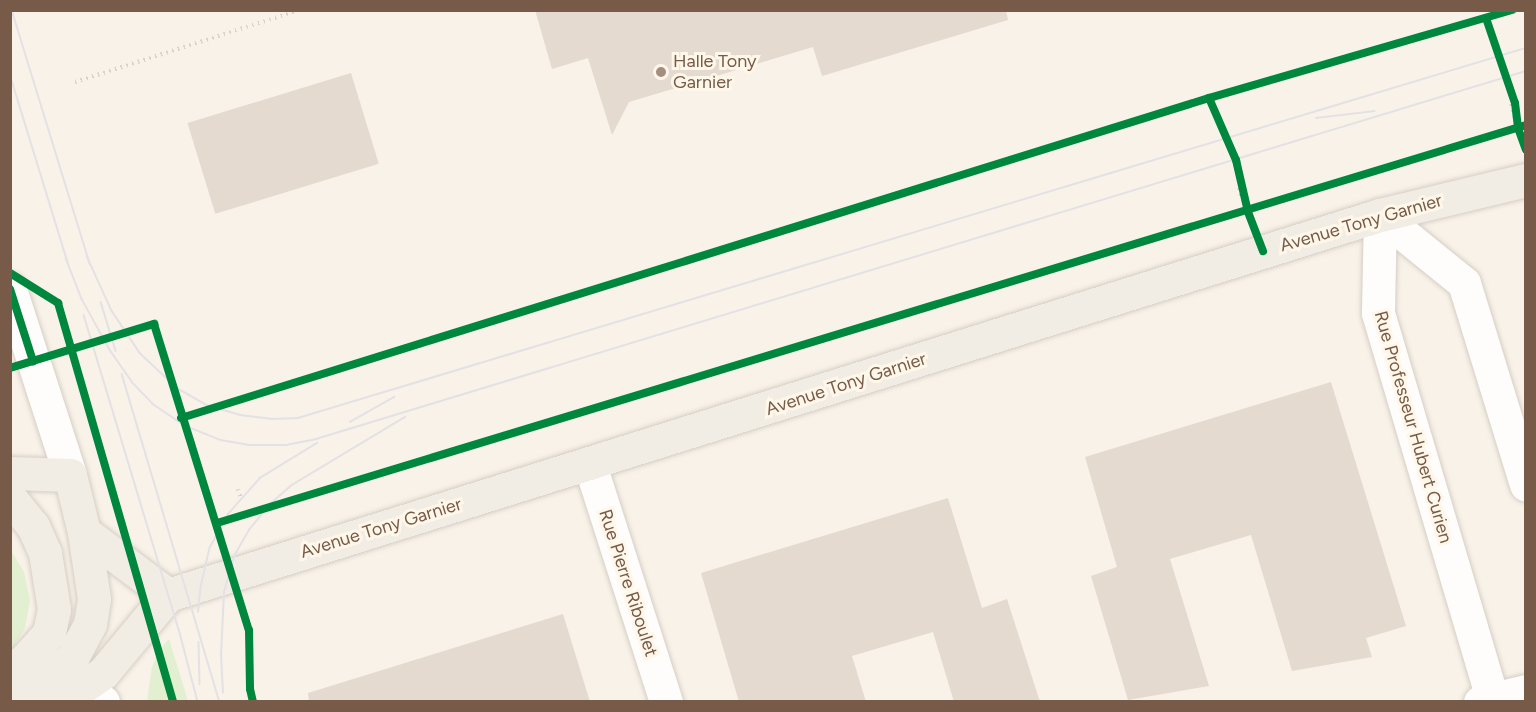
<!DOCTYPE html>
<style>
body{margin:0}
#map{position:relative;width:1536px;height:712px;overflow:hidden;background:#f8f2e8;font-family:Figtree,sans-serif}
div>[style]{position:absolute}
.green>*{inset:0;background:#e2efd1}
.building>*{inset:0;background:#e4dad0;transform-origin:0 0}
.path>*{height:4px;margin-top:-2px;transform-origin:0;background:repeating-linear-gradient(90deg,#dad2cb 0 1.5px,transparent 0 6px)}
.roads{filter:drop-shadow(0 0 2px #d6cec5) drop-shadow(0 0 2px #d6cec5)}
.minor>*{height:33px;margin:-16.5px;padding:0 16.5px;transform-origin:16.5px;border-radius:16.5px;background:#fefdfc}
.major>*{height:33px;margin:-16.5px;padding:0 16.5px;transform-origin:16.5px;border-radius:16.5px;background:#f2ede4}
.tram>*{height:1.5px;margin:-0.75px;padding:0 0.75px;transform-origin:0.75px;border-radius:0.75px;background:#e4e1e5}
.cycleway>*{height:8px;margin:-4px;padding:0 4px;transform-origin:4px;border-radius:4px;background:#00873e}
.dots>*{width:16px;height:16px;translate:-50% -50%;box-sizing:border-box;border:3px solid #fff7e9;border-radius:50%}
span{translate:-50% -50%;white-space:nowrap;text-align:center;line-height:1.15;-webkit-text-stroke:6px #fff7e9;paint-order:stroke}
.poi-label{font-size:18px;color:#775a47}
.left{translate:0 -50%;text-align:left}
.street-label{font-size:18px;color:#775a47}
.frame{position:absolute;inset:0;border:12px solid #775a47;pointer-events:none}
</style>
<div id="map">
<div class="green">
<i style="clip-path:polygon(10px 549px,24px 572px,30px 601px,25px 628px,10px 653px)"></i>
<i style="clip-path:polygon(169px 639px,188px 701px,147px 701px,152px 667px,158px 652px)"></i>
</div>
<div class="building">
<i style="clip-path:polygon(535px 10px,1006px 10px,1008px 20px,822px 76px,813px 47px,629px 102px,612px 135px,588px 58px,552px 69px)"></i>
<i style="left:351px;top:73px;width:95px;height:171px;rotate:73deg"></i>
<i style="clip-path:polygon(1331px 382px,1406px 626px,1366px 638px,1372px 657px,1292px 671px,1251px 535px,1170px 559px,1209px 686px,1128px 700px,1091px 576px,1117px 567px,1085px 457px)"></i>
<i style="clip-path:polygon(948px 498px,982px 608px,1007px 599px,1040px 702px,954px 702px,933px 632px,852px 656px,866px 702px,739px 702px,701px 573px)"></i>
<i style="clip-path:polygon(563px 614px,590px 702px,309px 702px,308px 693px)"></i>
</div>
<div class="path">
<i style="left:75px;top:82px;width:235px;rotate:-17.8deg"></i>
<i style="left:1511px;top:104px;width:16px;rotate:75deg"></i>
<i style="left:1239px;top:188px;width:12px;rotate:76deg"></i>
<i style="left:238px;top:489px;width:9px;rotate:72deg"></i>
</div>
<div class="roads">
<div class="minor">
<i style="left:1380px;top:215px;width:98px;rotate:91.2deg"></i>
<i style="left:1378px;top:313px;width:402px;rotate:73.5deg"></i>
<i style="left:1380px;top:215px;width:108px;rotate:39deg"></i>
<i style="left:1464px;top:283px;width:211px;rotate:72.9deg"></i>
<i style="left:10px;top:289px;width:195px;rotate:72.1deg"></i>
<i style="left:590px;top:465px;width:249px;rotate:72.2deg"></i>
<i style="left:81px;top:688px;width:26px;rotate:32deg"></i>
<i style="left:1480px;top:702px;width:47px;rotate:-13.4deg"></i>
</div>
<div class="major">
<i style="left:10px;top:473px;width:60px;rotate:1.9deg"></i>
<i style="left:70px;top:475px;width:59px;rotate:76.2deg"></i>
<i style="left:84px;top:532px;width:68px;rotate:81.5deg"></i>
<i style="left:94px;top:599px;width:25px;rotate:99deg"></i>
<i style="left:90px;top:624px;width:38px;rotate:118deg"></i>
<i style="left:72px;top:658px;width:51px;rotate:142.2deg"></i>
<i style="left:32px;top:689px;width:25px;rotate:153deg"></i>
<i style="left:10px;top:498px;width:36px;rotate:51deg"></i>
<i style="left:33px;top:526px;width:30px;rotate:66deg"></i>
<i style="left:45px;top:553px;width:57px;rotate:80.9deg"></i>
<i style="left:54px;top:609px;width:25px;rotate:102deg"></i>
<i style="left:49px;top:633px;width:36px;rotate:132deg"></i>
<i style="left:25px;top:660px;width:18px;rotate:146deg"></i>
<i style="left:84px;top:532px;width:105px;rotate:36.9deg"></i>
<i style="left:60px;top:702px;width:52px;rotate:-34deg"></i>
<i style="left:103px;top:673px;width:102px;rotate:-50.2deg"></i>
<i style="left:168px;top:595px;width:1270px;rotate:-17.41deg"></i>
<i style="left:1380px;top:215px;width:150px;rotate:-13.5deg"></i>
</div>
</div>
<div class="tram">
<i style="left:12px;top:10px;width:266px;rotate:72.9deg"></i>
<i style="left:10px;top:74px;width:198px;rotate:72.9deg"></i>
<i style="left:1316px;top:118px;width:59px;rotate:-6.8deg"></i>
<i style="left:87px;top:256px;width:60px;rotate:65.6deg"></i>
<i style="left:112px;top:311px;width:50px;rotate:56.3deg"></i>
<i style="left:140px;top:353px;width:51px;rotate:43.4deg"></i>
<i style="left:177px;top:388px;width:34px;rotate:30deg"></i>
<i style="left:206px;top:405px;width:35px;rotate:16deg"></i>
<i style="left:240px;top:415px;width:31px;rotate:7deg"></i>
<i style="left:271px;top:419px;width:27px;rotate:-2deg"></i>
<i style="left:298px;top:418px;width:1283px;rotate:-16.77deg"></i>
<i style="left:66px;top:258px;width:44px;rotate:68.7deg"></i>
<i style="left:82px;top:299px;width:58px;rotate:61.2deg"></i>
<i style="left:110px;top:350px;width:39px;rotate:55deg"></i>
<i style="left:132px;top:382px;width:30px;rotate:46deg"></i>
<i style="left:153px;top:404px;width:40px;rotate:34deg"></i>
<i style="left:186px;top:426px;width:38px;rotate:22deg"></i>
<i style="left:221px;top:440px;width:27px;rotate:10deg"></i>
<i style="left:248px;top:445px;width:38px"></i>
<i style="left:286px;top:445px;width:31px;rotate:-11deg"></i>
<i style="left:316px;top:439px;width:1265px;rotate:-16.92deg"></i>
<i style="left:101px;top:302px;width:51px;rotate:73deg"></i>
<i style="left:84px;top:315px;width:328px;rotate:73.2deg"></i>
<i style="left:179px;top:629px;width:75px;rotate:75.4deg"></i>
<i style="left:122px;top:374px;width:342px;rotate:73.4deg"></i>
<i style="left:350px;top:422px;width:51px;rotate:-29.6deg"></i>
<i style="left:198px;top:612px;width:27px;rotate:-84deg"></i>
<i style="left:201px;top:585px;width:39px;rotate:-77deg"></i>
<i style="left:210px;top:547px;width:39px;rotate:-61deg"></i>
<i style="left:229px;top:513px;width:47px;rotate:-48.5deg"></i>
<i style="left:260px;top:478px;width:67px;rotate:-31.6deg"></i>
<i style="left:199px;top:642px;width:42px;rotate:88.6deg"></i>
<i style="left:223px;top:693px;width:37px;rotate:-93deg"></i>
<i style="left:221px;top:656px;width:64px;rotate:-87.3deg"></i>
<i style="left:224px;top:592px;width:37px;rotate:-74deg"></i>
<i style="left:234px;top:556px;width:30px;rotate:-60deg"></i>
<i style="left:249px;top:530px;width:33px;rotate:-51deg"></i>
<i style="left:270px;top:504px;width:29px;rotate:-41deg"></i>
<i style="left:292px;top:485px;width:132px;rotate:-31deg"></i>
</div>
<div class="cycleway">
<i style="left:1486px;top:18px;width:90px;rotate:71.2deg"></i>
<i style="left:1515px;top:103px;width:25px;rotate:83deg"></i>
<i style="left:1518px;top:128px;width:23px;rotate:70deg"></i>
<i style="left:1209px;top:98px;width:68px;rotate:66.5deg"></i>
<i style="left:1236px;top:160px;width:53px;rotate:77deg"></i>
<i style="left:1248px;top:212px;width:42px;rotate:69deg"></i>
<i style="left:10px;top:273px;width:57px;rotate:32deg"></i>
<i style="left:58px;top:303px;width:415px;rotate:73.9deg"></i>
<i style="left:10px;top:289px;width:76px;rotate:72.3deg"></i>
<i style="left:10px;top:368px;width:151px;rotate:-17deg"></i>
<i style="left:154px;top:324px;width:320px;rotate:72.8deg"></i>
<i style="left:249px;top:630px;width:59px;rotate:89deg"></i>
<i style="left:250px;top:689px;width:13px;rotate:77deg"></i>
<i style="left:181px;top:418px;width:1077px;rotate:-17.29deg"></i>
<i style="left:1209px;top:98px;width:316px;rotate:-16.2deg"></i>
<i style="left:217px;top:523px;width:1368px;rotate:-16.91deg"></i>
</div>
<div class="dots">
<i style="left:661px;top:72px;background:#a48f7f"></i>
</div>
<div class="poi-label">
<span class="left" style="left:673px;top:72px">Halle Tony<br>Garnier</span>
</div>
<div class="street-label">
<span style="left:1361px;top:223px;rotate:-16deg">Avenue Tony Garnier</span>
<span style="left:846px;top:384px;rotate:-18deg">Avenue Tony Garnier</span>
<span style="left:1413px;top:427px;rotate:74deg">Rue Professeur Hubert Curien</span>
<span style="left:381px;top:528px;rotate:-17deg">Avenue Tony Garnier</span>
<span style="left:628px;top:583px;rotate:72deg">Rue Pierre Riboulet</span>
</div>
<div class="frame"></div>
</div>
